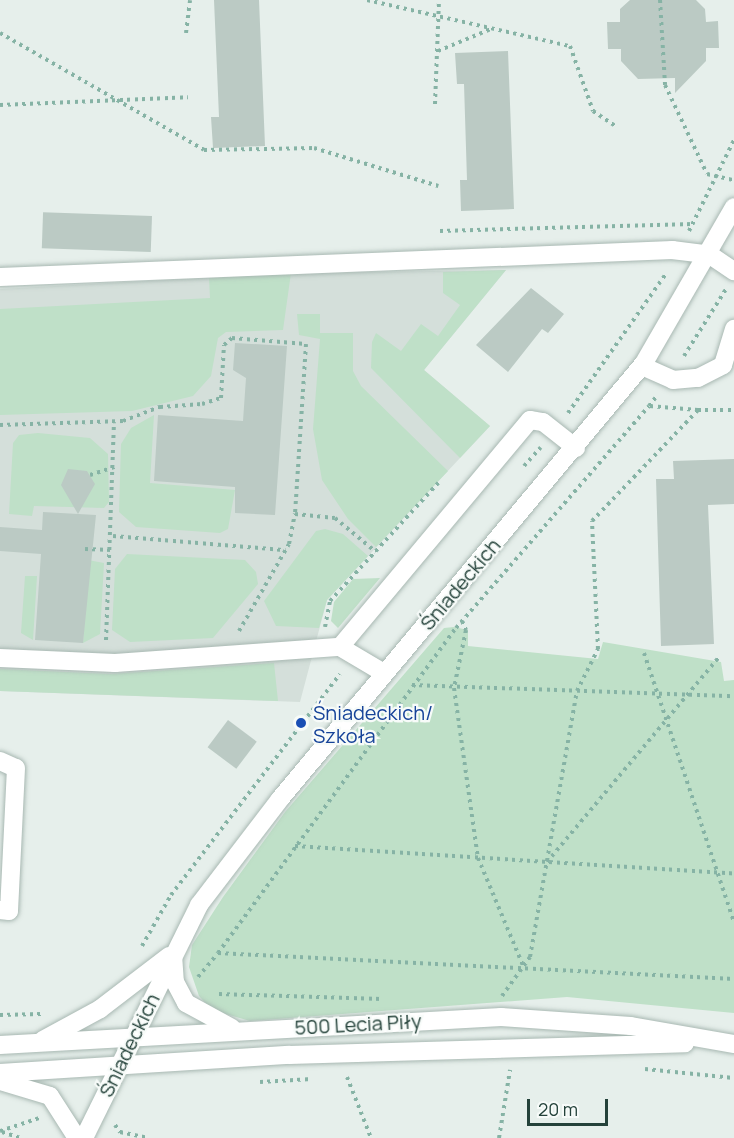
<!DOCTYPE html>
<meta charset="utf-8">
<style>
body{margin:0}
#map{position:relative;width:734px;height:1138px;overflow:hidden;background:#e6efeb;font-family:Manrope,sans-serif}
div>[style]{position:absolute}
.built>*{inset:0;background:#d4dfda}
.green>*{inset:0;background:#bfe0c8}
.building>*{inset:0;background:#bbcac4;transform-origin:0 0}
.path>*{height:4px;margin-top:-2px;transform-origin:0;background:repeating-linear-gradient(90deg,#86b3a5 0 3px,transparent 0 7.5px)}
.roads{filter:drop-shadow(0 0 2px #a8b8b2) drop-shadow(0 0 2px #a8b8b2)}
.minor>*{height:18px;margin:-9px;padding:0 9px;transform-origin:9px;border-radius:9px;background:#fff}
.dots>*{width:16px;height:16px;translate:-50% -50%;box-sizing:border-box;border:3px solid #f7fbf9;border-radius:50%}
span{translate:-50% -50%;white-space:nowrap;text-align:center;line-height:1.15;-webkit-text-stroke:4.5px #f7fbf9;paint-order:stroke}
.street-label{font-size:20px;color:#24423a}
.transit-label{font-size:20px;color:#164399}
.left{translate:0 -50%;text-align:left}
.scale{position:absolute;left:527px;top:1099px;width:81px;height:27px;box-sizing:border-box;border:3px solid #24423a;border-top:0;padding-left:8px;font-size:18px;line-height:21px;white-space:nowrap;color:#24423a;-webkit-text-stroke:4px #f7fbf9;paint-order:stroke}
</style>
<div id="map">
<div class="built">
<i style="clip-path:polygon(506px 270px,424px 370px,490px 426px,327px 600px,300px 702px,0 691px,0 289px,291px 273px)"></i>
</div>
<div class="green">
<i style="clip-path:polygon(506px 270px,424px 370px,490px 426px,460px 458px,371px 368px,372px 342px,376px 333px,401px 351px,421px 324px,438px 336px,460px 305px,443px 293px,443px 272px)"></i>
<i style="clip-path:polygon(291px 273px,283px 330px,226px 332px,218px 338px,211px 376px,193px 396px,132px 411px,0 415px,0 309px,210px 298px,209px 278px)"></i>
<i style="clip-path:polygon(297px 314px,320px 314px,320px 333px,353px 333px,353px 371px,361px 386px,448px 471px,376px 547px,348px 519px,322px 480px,313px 429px,320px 339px,299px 335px)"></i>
<i style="clip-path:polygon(154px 415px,150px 483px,235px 490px,228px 529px,220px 533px,136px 527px,119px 512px,121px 444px,131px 428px)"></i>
<i style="clip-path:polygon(38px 433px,90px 438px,108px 454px,109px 502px,104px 508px,34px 506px,32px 516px,9px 514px,13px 443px,19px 435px)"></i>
<i style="clip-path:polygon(325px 529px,343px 534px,368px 556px,327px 600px,319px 628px,276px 626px,264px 601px,316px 531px)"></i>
<i style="clip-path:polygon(127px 554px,245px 560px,256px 572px,258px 584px,213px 638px,130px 642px,112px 630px,115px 569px)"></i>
<i style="clip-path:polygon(88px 560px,104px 563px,100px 634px,83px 643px)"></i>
<i style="clip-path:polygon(25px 576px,37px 576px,33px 640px,21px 633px)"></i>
<i style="clip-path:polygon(380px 578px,338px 628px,331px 621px,334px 602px,353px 579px)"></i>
<i style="clip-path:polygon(454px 627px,468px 630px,468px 646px,598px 659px,603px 642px,721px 662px,724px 681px,734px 680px,734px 1013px,567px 997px,250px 1021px,212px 1010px,199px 996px,189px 967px,192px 945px,223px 897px,285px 812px,444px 628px)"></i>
<i style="clip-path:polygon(274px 663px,278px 701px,0 691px,0 669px,110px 674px)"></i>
</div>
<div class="building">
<i style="clip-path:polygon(214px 0,259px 0,265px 146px,213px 148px,211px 117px,219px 117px)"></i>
<i style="clip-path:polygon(630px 0,696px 0,705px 9px,706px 22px,718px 21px,719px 48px,706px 48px,706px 61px,675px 93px,675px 78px,638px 79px,621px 61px,621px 49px,608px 49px,607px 22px,620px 22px,620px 9px)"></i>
<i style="clip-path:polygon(508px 51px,514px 209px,461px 211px,460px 180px,467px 180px,464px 84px,457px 84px,455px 53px)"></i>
<i style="left:152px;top:216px;width:36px;height:109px;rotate:92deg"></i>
<i style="clip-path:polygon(531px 288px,564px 314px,548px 333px,542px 329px,508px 372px,476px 345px)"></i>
<i style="clip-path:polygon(235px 343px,287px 346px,275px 515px,235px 513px,235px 487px,154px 481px,158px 415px,243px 421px,246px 378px,233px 370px)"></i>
<i style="clip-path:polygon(734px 459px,734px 504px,708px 505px,714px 644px,661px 646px,656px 479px,674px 479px,673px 461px)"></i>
<i style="clip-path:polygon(68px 469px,87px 471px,95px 484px,78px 514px,61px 485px)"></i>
<i style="clip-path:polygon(43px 512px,96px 515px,83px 643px,35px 640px,41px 554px,0 551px,0 527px,42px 530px)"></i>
<i style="left:228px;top:720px;width:36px;height:34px;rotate:37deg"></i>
</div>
<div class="path">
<i style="left:367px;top:0;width:208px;rotate:12.8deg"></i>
<i style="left:570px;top:46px;width:69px;rotate:70.5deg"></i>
<i style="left:593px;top:111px;width:29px;rotate:34deg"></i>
<i style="left:660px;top:0;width:85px;rotate:86.6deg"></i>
<i style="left:665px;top:85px;width:98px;rotate:64.7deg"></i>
<i style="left:707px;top:174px;width:28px;rotate:13deg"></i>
<i style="left:0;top:33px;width:235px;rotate:29.8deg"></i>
<i style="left:204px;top:150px;width:110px;rotate:-1deg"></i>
<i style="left:314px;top:148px;width:130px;rotate:17deg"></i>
<i style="left:186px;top:33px;width:33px;rotate:-83deg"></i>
<i style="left:438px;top:51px;width:57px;rotate:-22.5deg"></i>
<i style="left:435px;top:104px;width:104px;rotate:-87.8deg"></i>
<i style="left:0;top:105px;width:188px;rotate:-2.4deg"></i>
<i style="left:440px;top:231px;width:253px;rotate:-1.6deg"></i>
<i style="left:689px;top:231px;width:102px;rotate:-63.7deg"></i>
<i style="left:684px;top:356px;width:79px;rotate:-57.9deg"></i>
<i style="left:698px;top:410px;width:36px"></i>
<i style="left:568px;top:413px;width:172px;rotate:-54.9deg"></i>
<i style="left:0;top:425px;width:123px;rotate:-1.9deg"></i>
<i style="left:123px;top:421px;width:40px;rotate:-21deg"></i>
<i style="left:160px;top:407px;width:42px;rotate:-4.1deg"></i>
<i style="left:202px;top:404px;width:20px;rotate:-18deg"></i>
<i style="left:221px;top:398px;width:53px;rotate:-86.8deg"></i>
<i style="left:224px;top:345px;width:11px;rotate:-41deg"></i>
<i style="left:232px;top:338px;width:74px;rotate:4.6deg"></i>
<i style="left:306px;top:344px;width:170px;rotate:93.7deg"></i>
<i style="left:295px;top:514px;width:40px;rotate:5.7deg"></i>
<i style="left:335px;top:518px;width:53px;rotate:39.7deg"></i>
<i style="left:524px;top:466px;width:25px;rotate:-48deg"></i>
<i style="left:90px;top:475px;width:26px;rotate:-18deg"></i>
<i style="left:113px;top:536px;width:173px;rotate:4.7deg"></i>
<i style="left:85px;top:549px;width:27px;rotate:2deg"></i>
<i style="left:462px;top:621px;width:10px;rotate:66deg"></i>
<i style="left:466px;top:630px;width:59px;rotate:101.7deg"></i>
<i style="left:454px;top:688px;width:172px;rotate:82deg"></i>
<i style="left:478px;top:858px;width:119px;rotate:67.3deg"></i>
<i style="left:325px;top:627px;width:26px;rotate:-79deg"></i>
<i style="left:330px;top:601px;width:164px;rotate:-47.5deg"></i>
<i style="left:239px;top:631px;width:100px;rotate:-60.1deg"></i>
<i style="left:289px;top:544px;width:31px;rotate:-79deg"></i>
<i style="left:106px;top:640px;width:218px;rotate:-87.9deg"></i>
<i style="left:644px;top:653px;width:284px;rotate:71.5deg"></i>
<i style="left:412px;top:685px;width:322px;rotate:2deg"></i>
<i style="left:295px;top:846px;width:440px;rotate:3.6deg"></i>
<i style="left:547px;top:862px;width:269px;rotate:-50deg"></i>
<i style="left:142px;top:946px;width:59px;rotate:-60.4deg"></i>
<i style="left:171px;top:895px;width:278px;rotate:-52.6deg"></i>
<i style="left:218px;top:953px;width:403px;rotate:-53.8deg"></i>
<i style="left:456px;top:628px;width:294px;rotate:-49deg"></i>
<i style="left:198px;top:977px;width:31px;rotate:-50deg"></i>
<i style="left:218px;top:953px;width:517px;rotate:2.88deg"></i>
<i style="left:219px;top:994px;width:163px;rotate:1.8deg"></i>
<i style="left:502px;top:996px;width:48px;rotate:-54.3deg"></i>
<i style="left:530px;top:957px;width:270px;rotate:-80deg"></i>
<i style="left:577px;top:691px;width:47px;rotate:-63.4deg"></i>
<i style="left:598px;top:649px;width:128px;rotate:-92.7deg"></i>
<i style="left:592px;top:521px;width:153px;rotate:-46.3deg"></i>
<i style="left:698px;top:410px;width:49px;rotate:-175.3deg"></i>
<i style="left:649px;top:406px;width:11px;rotate:-52deg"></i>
<i style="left:0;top:1015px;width:41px;rotate:-1.4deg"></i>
<i style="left:645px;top:1069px;width:89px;rotate:5.8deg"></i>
<i style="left:347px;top:1077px;width:66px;rotate:68.5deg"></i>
<i style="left:260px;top:1082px;width:52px;rotate:-3.3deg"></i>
<i style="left:115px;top:1125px;width:9px;rotate:54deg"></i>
<i style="left:120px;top:1132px;width:29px;rotate:12deg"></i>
<i style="left:0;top:1131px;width:41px;rotate:-18.4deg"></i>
<i style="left:2px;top:1132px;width:20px;rotate:18deg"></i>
<i style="left:499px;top:1138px;width:69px;rotate:-80.8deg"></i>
</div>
<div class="roads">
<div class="minor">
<i style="left:0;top:277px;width:673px;rotate:-2.3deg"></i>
<i style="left:672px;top:250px;width:38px;rotate:7deg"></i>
<i style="left:710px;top:255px;width:29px;rotate:34deg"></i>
<i style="left:642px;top:366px;width:34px;rotate:24deg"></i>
<i style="left:673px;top:380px;width:25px;rotate:-5deg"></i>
<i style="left:698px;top:378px;width:28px;rotate:-27deg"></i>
<i style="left:723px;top:365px;width:38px;rotate:-73deg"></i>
<i style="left:340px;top:647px;width:296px;rotate:-50.1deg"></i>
<i style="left:530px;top:420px;width:13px;rotate:9deg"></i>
<i style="left:543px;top:422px;width:42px;rotate:38.2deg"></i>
<i style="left:0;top:658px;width:115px;rotate:2.5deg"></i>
<i style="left:115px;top:663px;width:226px;rotate:-4.1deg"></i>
<i style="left:340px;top:647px;width:51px;rotate:30.6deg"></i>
<i style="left:0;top:761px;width:17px;rotate:24deg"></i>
<i style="left:16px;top:768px;width:143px;rotate:92.8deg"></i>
<i style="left:9px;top:911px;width:9px;rotate:-174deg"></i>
<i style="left:173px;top:955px;width:27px;rotate:86deg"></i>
<i style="left:175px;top:982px;width:24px;rotate:62deg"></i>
<i style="left:186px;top:1003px;width:52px;rotate:28.5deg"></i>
<i style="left:43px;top:1040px;width:65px;rotate:-28.5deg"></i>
<i style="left:100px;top:1009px;width:87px;rotate:-37.5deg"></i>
<i style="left:0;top:1045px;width:502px;rotate:-3.2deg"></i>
<i style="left:501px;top:1017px;width:130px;rotate:4deg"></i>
<i style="left:631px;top:1026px;width:105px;rotate:9.9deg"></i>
<i style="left:0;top:1073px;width:290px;rotate:-3.6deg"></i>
<i style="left:289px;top:1055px;width:396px;rotate:-1.7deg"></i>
<i style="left:0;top:1081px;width:52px;rotate:16.7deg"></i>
<i style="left:50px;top:1096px;width:50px;rotate:57.3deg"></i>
<i style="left:84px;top:1138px;width:260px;rotate:-63.7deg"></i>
<i style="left:199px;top:905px;width:133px;rotate:-52.6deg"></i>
<i style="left:280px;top:799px;width:568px;rotate:-50.14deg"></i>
<i style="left:644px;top:363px;width:180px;rotate:-60deg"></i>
</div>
</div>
<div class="dots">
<i style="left:301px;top:723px;background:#1a4fb4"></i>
</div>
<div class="street-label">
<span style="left:460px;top:584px;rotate:-50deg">Śniadeckich</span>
<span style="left:358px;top:1024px;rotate:-3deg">500 Lecia Piły</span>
<span style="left:129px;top:1045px;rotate:-64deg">Śniadeckich</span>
</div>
<div class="transit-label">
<span class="left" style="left:313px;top:724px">Śniadeckich/<br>Szkoła</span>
</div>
<div class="scale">20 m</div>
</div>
